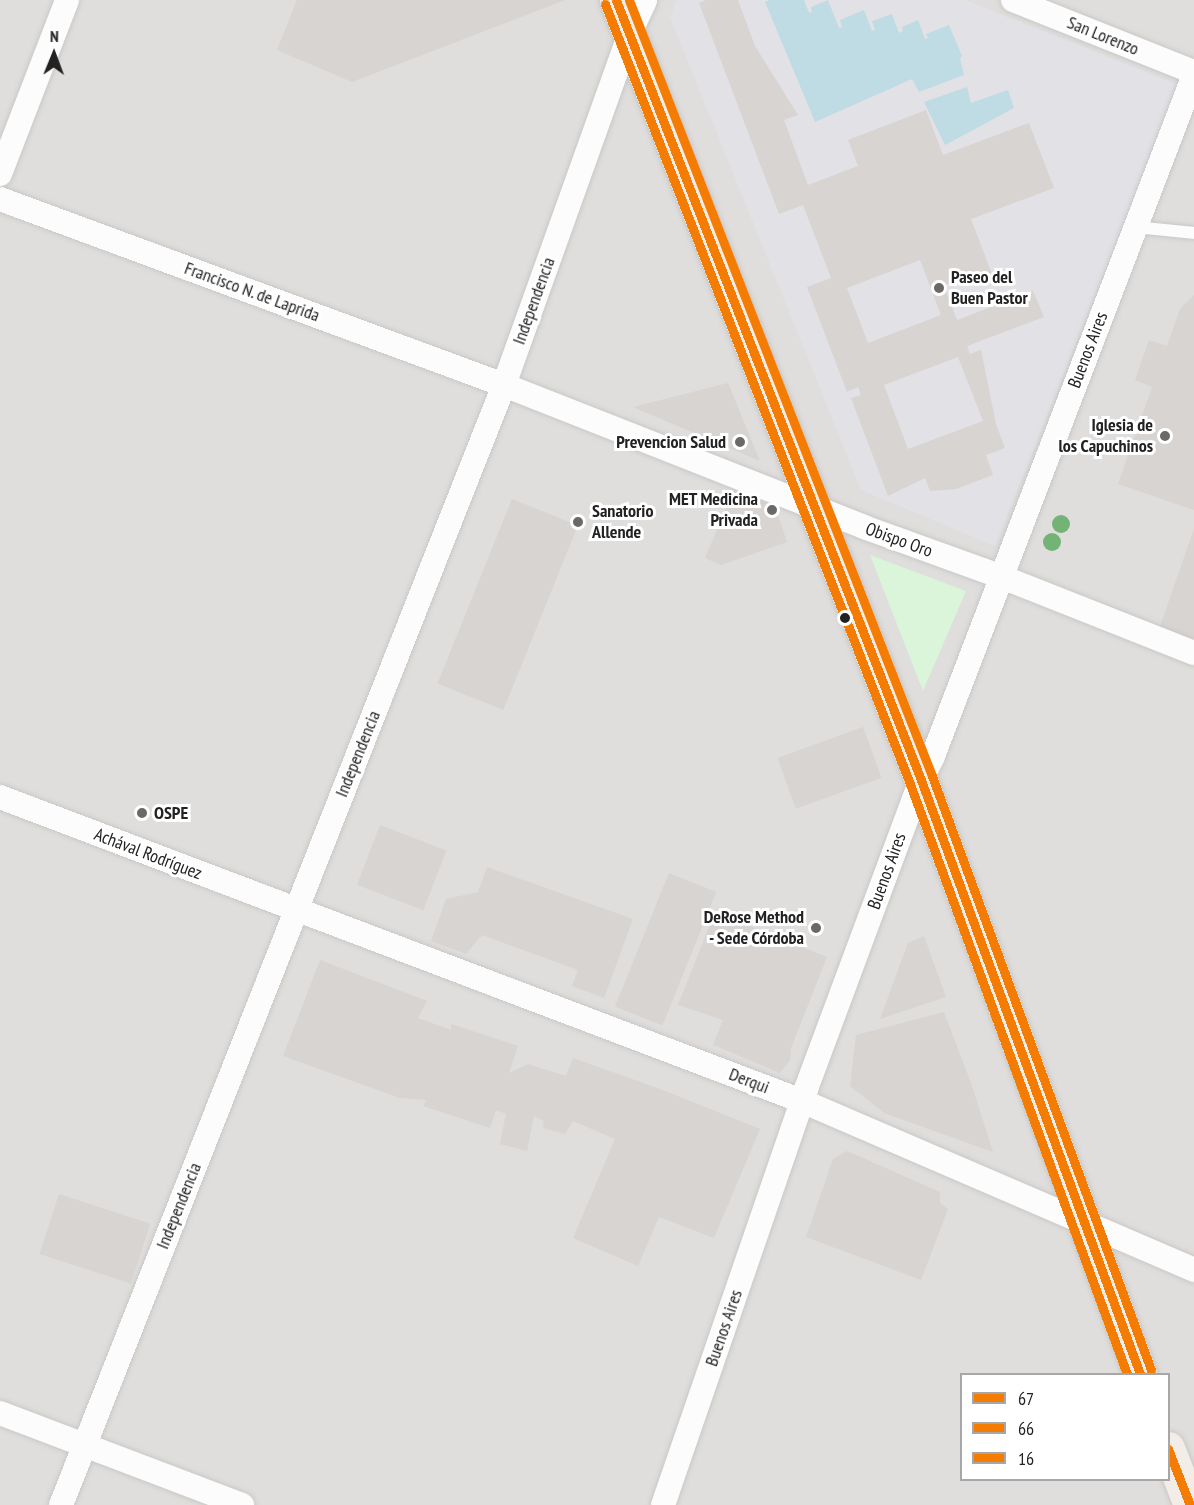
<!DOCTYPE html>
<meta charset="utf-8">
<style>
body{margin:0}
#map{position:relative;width:1194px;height:1505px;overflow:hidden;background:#f0eeeb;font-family:"PT Sans Narrow",sans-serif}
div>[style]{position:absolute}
.residential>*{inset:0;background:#dfdedc}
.park>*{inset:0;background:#daf5da}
.plaza>*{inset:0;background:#e2e1e5}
.water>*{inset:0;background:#bfdbe3}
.building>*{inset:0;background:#d7d4d2;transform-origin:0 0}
.roads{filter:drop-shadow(0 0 2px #c9c8c7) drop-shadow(0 0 2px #c9c8c7)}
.service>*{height:12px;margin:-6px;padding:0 6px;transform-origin:6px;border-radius:6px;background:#fdfcfc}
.minor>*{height:24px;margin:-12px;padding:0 12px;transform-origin:12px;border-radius:12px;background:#fdfcfc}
.primary>*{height:33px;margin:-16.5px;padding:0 16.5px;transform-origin:16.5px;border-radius:16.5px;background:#f3ede7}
.bus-1>*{height:9px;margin:-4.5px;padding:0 4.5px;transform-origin:4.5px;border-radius:4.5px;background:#f47c02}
.bus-2>*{height:9px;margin:-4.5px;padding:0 4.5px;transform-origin:4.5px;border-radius:4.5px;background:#f47c02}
.bus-3>*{height:9px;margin:-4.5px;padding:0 4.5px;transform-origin:4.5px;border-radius:4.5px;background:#f47c02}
.trees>*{width:18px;height:18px;margin:-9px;border-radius:50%;background:#73b476}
.dots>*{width:16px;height:16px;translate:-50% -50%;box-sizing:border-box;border:3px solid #fff;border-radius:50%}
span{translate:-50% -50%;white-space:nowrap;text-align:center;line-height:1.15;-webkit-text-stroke:6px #fff;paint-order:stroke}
.street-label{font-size:18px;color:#222}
.poi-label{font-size:18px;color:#222;font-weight:700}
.left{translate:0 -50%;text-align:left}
.right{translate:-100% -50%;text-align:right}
.legend{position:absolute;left:960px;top:1373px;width:210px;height:108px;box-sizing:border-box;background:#fff;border:2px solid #a7a7a7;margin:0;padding:8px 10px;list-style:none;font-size:18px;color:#222}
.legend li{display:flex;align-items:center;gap:12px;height:30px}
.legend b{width:30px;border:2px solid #a7a7a7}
.north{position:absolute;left:24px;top:24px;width:60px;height:60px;-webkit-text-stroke:4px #fff;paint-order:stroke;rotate:1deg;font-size:16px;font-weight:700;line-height:24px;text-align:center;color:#222}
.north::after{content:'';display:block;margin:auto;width:21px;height:27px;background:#222;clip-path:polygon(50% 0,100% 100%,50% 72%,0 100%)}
</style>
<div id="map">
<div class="residential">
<i style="clip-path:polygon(evenodd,0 0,1194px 0,1194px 1505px,0 1505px,0 0,962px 1374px,1168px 1374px,1168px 1480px,962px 1480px,962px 1374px)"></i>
</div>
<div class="park">
<i style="clip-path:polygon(870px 555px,966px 591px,923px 691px)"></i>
</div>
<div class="plaza">
<i style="clip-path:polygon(677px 0,965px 0,1179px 85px,995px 546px,861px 490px,670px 17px)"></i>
</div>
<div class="water">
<i style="clip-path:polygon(770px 0,804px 0,809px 13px,812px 12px,811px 7px,828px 0,839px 28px,842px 27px,840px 20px,864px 10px,872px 31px,875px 30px,872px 21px,892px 14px,899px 33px,903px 31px,902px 27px,918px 20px,925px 39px,928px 38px,926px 34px,949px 25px,962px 56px,960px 58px,964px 75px,919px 92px,912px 79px,815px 122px,765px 2px)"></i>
<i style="clip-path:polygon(967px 87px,971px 103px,1008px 90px,1014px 108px,945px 145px,924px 102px)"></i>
</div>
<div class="building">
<i style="clip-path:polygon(297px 0,565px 0,352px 82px,277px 50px)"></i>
<i style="clip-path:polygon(evenodd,706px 0,738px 0,755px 46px,798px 115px,784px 120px,808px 185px,858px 166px,848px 140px,926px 110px,943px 155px,1029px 123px,1054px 188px,971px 219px,992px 274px,976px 280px,973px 274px,944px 286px,957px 320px,1033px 291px,1044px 317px,967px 346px,970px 354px,981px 350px,996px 424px,1005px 448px,986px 455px,993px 475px,956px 489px,930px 491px,925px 478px,888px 496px,851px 398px,861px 395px,858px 387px,847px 392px,807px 287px,831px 278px,803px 205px,779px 214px,699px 3px,706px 0,920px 260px,941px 315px,868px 343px,847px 288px,920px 260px,706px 0,958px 357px,983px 421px,908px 449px,884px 385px,958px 357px)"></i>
<i style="clip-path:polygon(1194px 295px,1194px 510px,1118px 484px,1152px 387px,1135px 380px,1149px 340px,1167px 346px,1180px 309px)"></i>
<i style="clip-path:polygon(728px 383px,760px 461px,633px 407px)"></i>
<i style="clip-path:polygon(734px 490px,775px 507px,787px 542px,721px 565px,705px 558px)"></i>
<i style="left:512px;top:499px;width:71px;height:199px;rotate:22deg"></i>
<i style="clip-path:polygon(1194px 529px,1194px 642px,1159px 629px)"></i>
<i style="left:863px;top:727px;width:54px;height:91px;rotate:70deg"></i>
<i style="left:380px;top:825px;width:71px;height:64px;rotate:21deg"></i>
<i style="clip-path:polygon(487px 867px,633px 919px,604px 998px,572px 986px,578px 970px,482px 935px,466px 954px,431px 941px,446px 899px,478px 892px)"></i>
<i style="left:669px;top:873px;width:51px;height:144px;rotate:22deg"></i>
<i style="clip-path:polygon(715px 912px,827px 957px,791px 1048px,790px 1060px,780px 1073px,713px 1045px,723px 1020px,678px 1005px)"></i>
<i style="clip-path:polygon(924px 936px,946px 997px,880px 1019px,908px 943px)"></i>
<i style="clip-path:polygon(320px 960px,427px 1001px,418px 1018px,451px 1030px,451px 1024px,518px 1046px,509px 1073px,528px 1064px,566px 1076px,573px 1058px,660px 1089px,760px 1129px,714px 1238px,659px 1217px,638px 1266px,573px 1238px,615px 1139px,573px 1121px,565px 1134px,543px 1128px,544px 1121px,534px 1116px,527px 1151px,500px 1144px,506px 1114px,496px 1110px,490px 1128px,423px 1106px,426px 1100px,400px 1098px,283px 1056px)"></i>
<i style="clip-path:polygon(944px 1012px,971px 1083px,993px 1152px,884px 1113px,850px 1086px,856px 1035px)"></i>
<i style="clip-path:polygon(847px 1151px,940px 1192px,940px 1203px,948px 1209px,921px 1280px,806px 1237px,833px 1159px)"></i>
<i style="left:59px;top:1194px;width:96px;height:63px;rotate:18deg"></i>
</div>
<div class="roads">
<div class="service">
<i style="left:1135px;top:227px;width:59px;rotate:5.8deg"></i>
</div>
<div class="minor">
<i style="left:1013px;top:0;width:195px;rotate:21.7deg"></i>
<i style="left:0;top:174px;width:186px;rotate:-68.9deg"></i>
<i style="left:0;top:199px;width:537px;rotate:20.26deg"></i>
<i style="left:504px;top:385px;width:387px;rotate:21.5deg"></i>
<i style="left:864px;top:527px;width:147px;rotate:19.9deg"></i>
<i style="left:1002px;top:577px;width:206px;rotate:21.6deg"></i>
<i style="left:0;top:797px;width:858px;rotate:20.76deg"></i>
<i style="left:802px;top:1101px;width:427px;rotate:23.3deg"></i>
<i style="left:0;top:1413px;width:259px;rotate:20.8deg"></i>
<i style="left:61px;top:1505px;width:1204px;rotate:-68.42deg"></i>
<i style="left:504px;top:385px;width:372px;rotate:-70.3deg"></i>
<i style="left:629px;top:35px;width:38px;rotate:-65deg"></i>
<i style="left:663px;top:1505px;width:440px;rotate:-71deg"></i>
<i style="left:806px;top:1089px;width:330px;rotate:-69.6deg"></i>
<i style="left:921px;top:780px;width:27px;rotate:-63deg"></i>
<i style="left:933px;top:756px;width:729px;rotate:-69.03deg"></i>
</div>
<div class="primary">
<i style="left:616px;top:0;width:838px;rotate:68.64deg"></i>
<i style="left:921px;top:780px;width:633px;rotate:69.76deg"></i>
<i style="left:1168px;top:1448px;width:61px;rotate:68.9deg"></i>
</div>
</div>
<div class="bus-1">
<i style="left:616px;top:0;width:838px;rotate:68.64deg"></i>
<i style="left:921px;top:780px;width:633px;rotate:69.76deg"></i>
<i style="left:1168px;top:1449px;width:60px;rotate:68.6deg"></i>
</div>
<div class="bus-2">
<i style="left:605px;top:4px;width:838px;rotate:68.64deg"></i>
<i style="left:910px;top:784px;width:629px;rotate:69.81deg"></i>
</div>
<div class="bus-3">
<i style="left:629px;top:0;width:833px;rotate:68.67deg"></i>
<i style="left:932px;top:776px;width:633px;rotate:69.76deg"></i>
</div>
<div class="trees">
<i style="left:1061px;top:524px"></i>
<i style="left:1052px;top:542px"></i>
</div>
<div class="dots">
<i style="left:939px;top:288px;background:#6a6968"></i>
<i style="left:1165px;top:436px;background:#6a6968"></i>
<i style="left:740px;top:442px;background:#6a6968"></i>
<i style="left:772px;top:510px;background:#6a6968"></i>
<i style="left:578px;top:522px;background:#6a6968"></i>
<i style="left:845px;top:618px;background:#222"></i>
<i style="left:142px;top:813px;background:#6a6968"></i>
<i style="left:816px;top:928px;background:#6a6968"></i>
</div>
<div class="street-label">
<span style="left:1103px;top:36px;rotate:22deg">San Lorenzo</span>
<span style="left:252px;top:292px;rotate:20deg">Francisco N. de Laprida</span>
<span style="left:534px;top:301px;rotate:-70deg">Independencia</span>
<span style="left:1088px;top:350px;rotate:-69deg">Buenos Aires</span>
<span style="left:899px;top:540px;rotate:20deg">Obispo Oro</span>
<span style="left:358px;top:754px;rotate:-68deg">Independencia</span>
<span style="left:148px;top:854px;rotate:21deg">Achával Rodríguez</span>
<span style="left:887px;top:871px;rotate:-70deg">Buenos Aires</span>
<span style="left:749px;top:1081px;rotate:21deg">Derqui</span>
<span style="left:179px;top:1206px;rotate:-68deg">Independencia</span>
<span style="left:724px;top:1328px;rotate:-71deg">Buenos Aires</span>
</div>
<div class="poi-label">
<span class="left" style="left:951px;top:288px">Paseo del<br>Buen Pastor</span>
<span class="right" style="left:1153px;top:436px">Iglesia de<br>los Capuchinos</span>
<span class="right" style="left:726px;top:442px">Prevencion Salud</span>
<span class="right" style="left:758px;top:510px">MET Medicina<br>Privada</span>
<span class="left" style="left:592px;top:522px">Sanatorio<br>Allende</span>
<span class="left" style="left:154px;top:813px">OSPE</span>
<span class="right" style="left:804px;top:928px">DeRose Method<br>- Sede Córdoba</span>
</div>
<ul class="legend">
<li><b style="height:8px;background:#f47c02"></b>67</li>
<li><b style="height:8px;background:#f47c02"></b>66</li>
<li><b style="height:8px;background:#f47c02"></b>16</li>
</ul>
<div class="north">N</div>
</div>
